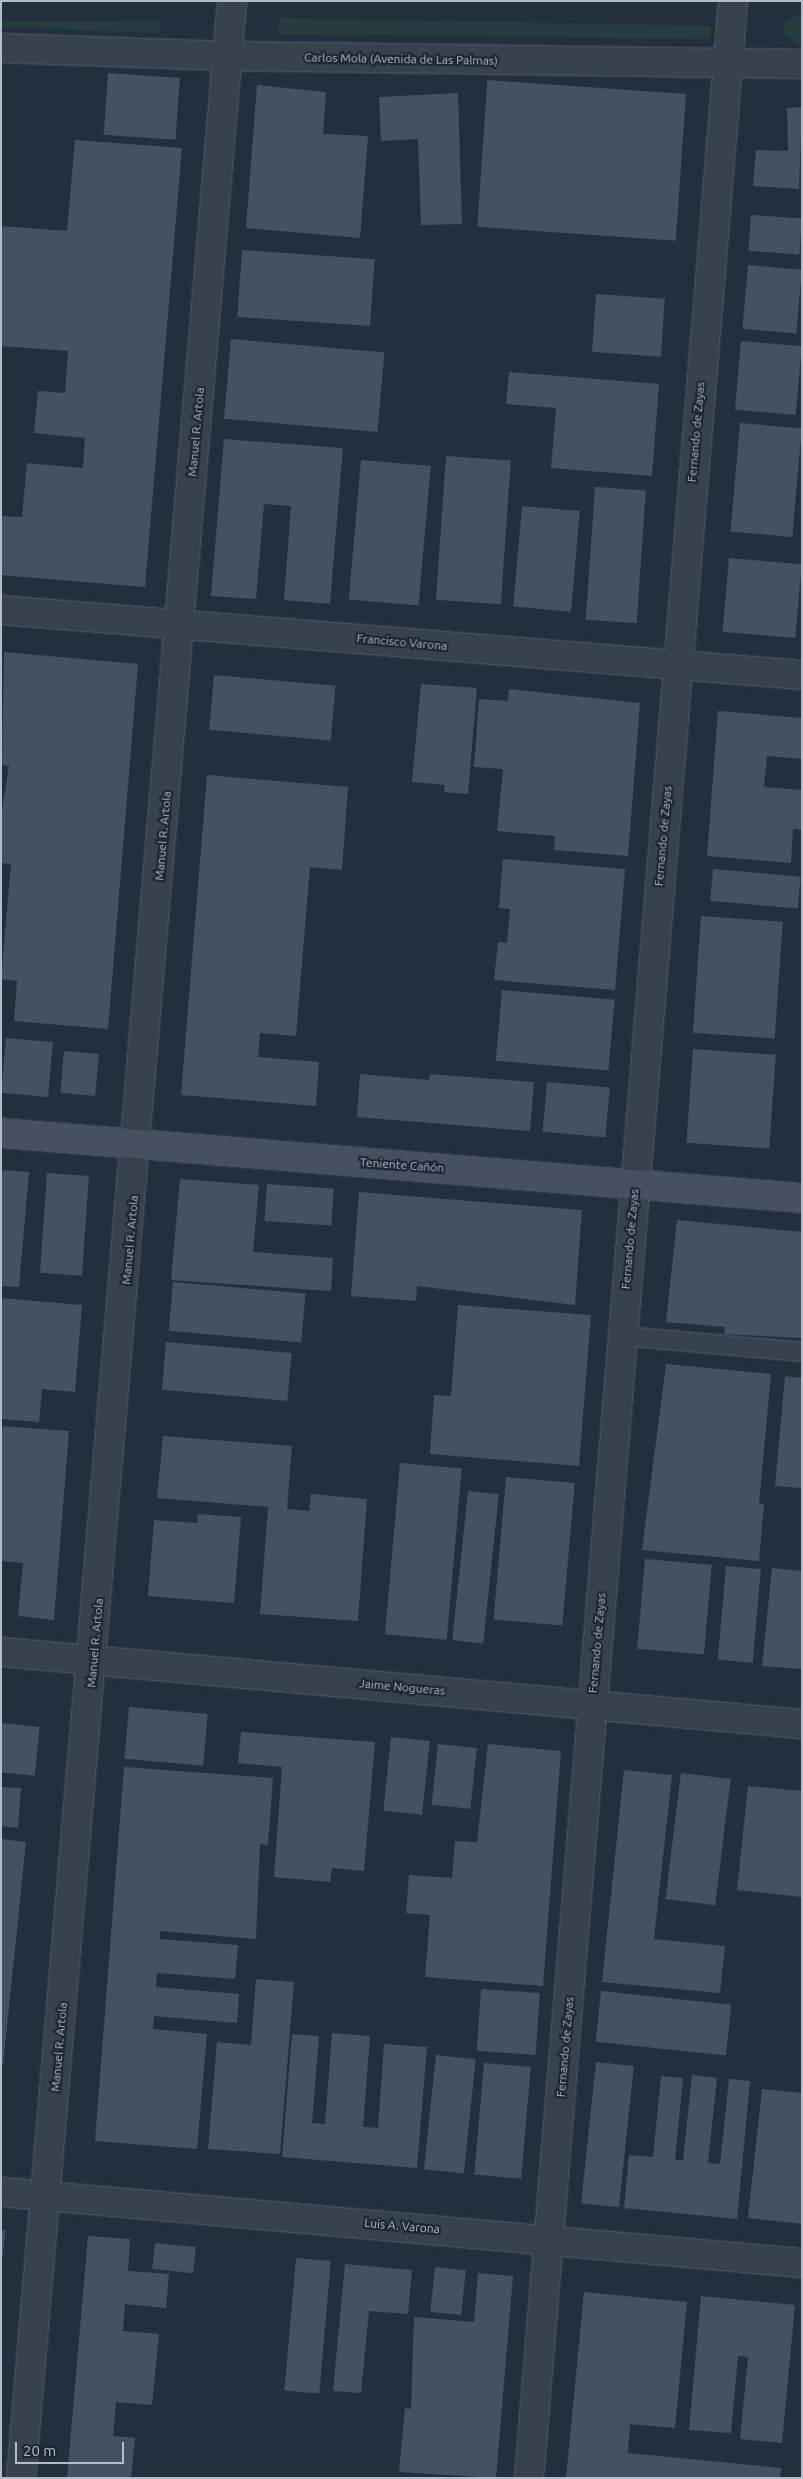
<!DOCTYPE html>
<meta charset="utf-8">
<style>
body{margin:0}
#map{position:relative;width:803px;height:2479px;overflow:hidden;background:#242f3e;font-family:Ubuntu,sans-serif}
div>[style]{position:absolute}
.green>*{inset:0;background:#263c3f}
.building>*{inset:0;background:#455162;transform-origin:0 0}
.roads{filter:drop-shadow(0 0 1px #565f6c) drop-shadow(0 0 1px #565f6c)}
.lane>*{height:18px;margin:-9px;padding:0 9px;transform-origin:9px;border-radius:9px;background:#38414e}
.street>*{height:28px;margin:-14px;padding:0 14px;transform-origin:14px;border-radius:14px;background:#38414e}
.secondary>*{height:28px;margin:-14px;padding:0 14px;transform-origin:14px;border-radius:14px;background:#465061}
span{translate:-50% -50%;white-space:nowrap;text-align:center;line-height:1.15;-webkit-text-stroke:4.5px #1d2633;paint-order:stroke}
.street-label{font-size:12px;color:#b4bcc9}
.frame{position:absolute;inset:0;border:2px solid #b4bcc9;pointer-events:none}
.scale{position:absolute;left:15px;top:2442px;width:109px;height:22px;box-sizing:border-box;border:2px solid #b4bcc9;border-top:0;padding-left:6px;font-size:15px;line-height:18px;white-space:nowrap;color:#b4bcc9;-webkit-text-stroke:4px #1d2633;paint-order:stroke}
</style>
<div id="map">
<div class="green">
<i style="clip-path:polygon(795px 15px,802px 15px,802px 46px,785px 36px,783px 24px)"></i>
<i style="clip-path:polygon(280px 18px,711px 26px,710px 39px,278px 34px)"></i>
<i style="clip-path:polygon(161px 21px,159px 33px,1px 27px,1px 22px)"></i>
</div>
<div class="building">
<i style="left:108px;top:73px;width:72px;height:62px;rotate:4deg"></i>
<i style="clip-path:polygon(257px 85px,326px 92px,323px 134px,368px 136px,360px 238px,246px 228px)"></i>
<i style="clip-path:polygon(458px 93px,462px 224px,421px 225px,418px 139px,381px 141px,379px 97px)"></i>
<i style="left:686px;top:94px;width:147px;height:199px;rotate:94deg"></i>
<i style="clip-path:polygon(802px 107px,799px 189px,753px 186px,756px 150px,788px 151px,787px 108px)"></i>
<i style="clip-path:polygon(75px 140px,182px 148px,145px 587px,1px 575px,1px 516px,22px 517px,27px 463px,83px 468px,85px 438px,34px 433px,38px 391px,65px 393px,68px 351px,1px 346px,1px 226px,67px 231px)"></i>
<i style="left:751px;top:215px;width:51px;height:36px;rotate:4deg"></i>
<i style="left:242px;top:250px;width:133px;height:67px;rotate:4deg"></i>
<i style="left:748px;top:265px;width:54px;height:64px;rotate:5deg"></i>
<i style="left:596px;top:294px;width:69px;height:58px;rotate:4deg"></i>
<i style="left:231px;top:339px;width:154px;height:80px;rotate:5deg"></i>
<i style="left:741px;top:341px;width:61px;height:69px;rotate:5deg"></i>
<i style="clip-path:polygon(509px 372px,659px 384px,652px 476px,551px 468px,556px 408px,506px 404px)"></i>
<i style="left:740px;top:423px;width:62px;height:109px;rotate:5deg"></i>
<i style="clip-path:polygon(224px 439px,343px 448px,330px 604px,284px 600px,291px 506px,264px 504px,256px 599px,211px 596px)"></i>
<i style="left:446px;top:456px;width:65px;height:144px;rotate:4deg"></i>
<i style="left:361px;top:460px;width:70px;height:140px;rotate:5deg"></i>
<i style="left:595px;top:487px;width:51px;height:133px;rotate:4deg"></i>
<i style="left:522px;top:506px;width:58px;height:101px;rotate:5deg"></i>
<i style="left:729px;top:558px;width:73px;height:74px;rotate:5deg"></i>
<i style="clip-path:polygon(4px 652px,138px 664px,108px 1029px,14px 1021px,17px 981px,1px 979px,11px 864px,1px 863px,1px 817px,9px 766px,2px 765px)"></i>
<i style="left:214px;top:675px;width:122px;height:55px;rotate:5deg"></i>
<i style="clip-path:polygon(421px 684px,477px 688px,468px 794px,444px 792px,445px 785px,412px 782px)"></i>
<i style="clip-path:polygon(509px 689px,640px 703px,628px 856px,554px 850px,555px 836px,497px 831px,503px 769px,474px 767px,479px 699px,508px 701px)"></i>
<i style="clip-path:polygon(718px 711px,802px 718px,802px 759px,767px 756px,764px 787px,802px 790px,802px 830px,793px 829px,791px 863px,707px 856px)"></i>
<i style="clip-path:polygon(207px 775px,348px 787px,342px 870px,310px 867px,296px 1036px,260px 1033px,258px 1057px,319px 1062px,316px 1106px,181px 1095px)"></i>
<i style="clip-path:polygon(503px 859px,625px 869px,615px 990px,494px 980px,498px 942px,507px 943px,510px 909px,499px 908px)"></i>
<i style="left:713px;top:869px;width:88px;height:32px;rotate:5deg"></i>
<i style="left:701px;top:916px;width:82px;height:117px;rotate:4deg"></i>
<i style="left:502px;top:990px;width:113px;height:71px;rotate:5deg"></i>
<i style="left:6px;top:1038px;width:47px;height:55px;rotate:5deg"></i>
<i style="left:693px;top:1049px;width:83px;height:94px;rotate:4deg"></i>
<i style="left:64px;top:1051px;width:35px;height:42px;rotate:5deg"></i>
<i style="clip-path:polygon(360px 1074px,429px 1080px,430px 1074px,534px 1082px,530px 1131px,357px 1117px)"></i>
<i style="left:547px;top:1082px;width:63px;height:50px;rotate:5deg"></i>
<i style="clip-path:polygon(1px 1170px,29px 1172px,19px 1287px,1px 1286px)"></i>
<i style="left:47px;top:1173px;width:42px;height:100px;rotate:4deg"></i>
<i style="clip-path:polygon(180px 1179px,259px 1185px,253px 1252px,333px 1258px,331px 1291px,171px 1280px)"></i>
<i style="left:267px;top:1184px;width:67px;height:37px;rotate:4deg"></i>
<i style="clip-path:polygon(359px 1192px,582px 1210px,575px 1305px,417px 1286px,416px 1301px,351px 1296px)"></i>
<i style="clip-path:polygon(677px 1220px,802px 1232px,802px 1338px,724px 1334px,725px 1327px,666px 1322px)"></i>
<i style="left:173px;top:1282px;width:133px;height:49px;rotate:5deg"></i>
<i style="clip-path:polygon(1px 1298px,82px 1305px,75px 1392px,42px 1389px,39px 1422px,1px 1419px)"></i>
<i style="clip-path:polygon(458px 1305px,591px 1315px,579px 1466px,430px 1454px,434px 1395px,451px 1396px)"></i>
<i style="left:166px;top:1342px;width:126px;height:48px;rotate:5deg"></i>
<i style="clip-path:polygon(666px 1364px,771px 1374px,759px 1504px,764px 1504px,759px 1561px,642px 1550px)"></i>
<i style="clip-path:polygon(785px 1376px,802px 1378px,802px 1488px,775px 1486px)"></i>
<i style="clip-path:polygon(1px 1426px,69px 1431px,54px 1620px,18px 1616px,23px 1563px,1px 1561px)"></i>
<i style="clip-path:polygon(163px 1436px,292px 1446px,287px 1509px,309px 1511px,311px 1494px,367px 1499px,358px 1621px,260px 1614px,268px 1507px,157px 1498px)"></i>
<i style="left:400px;top:1463px;width:62px;height:172px;rotate:5deg"></i>
<i style="left:506px;top:1477px;width:69px;height:143px;rotate:5deg"></i>
<i style="left:468px;top:1491px;width:31px;height:150px;rotate:6deg"></i>
<i style="clip-path:polygon(198px 1514px,241px 1517px,234px 1603px,148px 1596px,154px 1520px,197px 1523px)"></i>
<i style="left:645px;top:1559px;width:67px;height:90px;rotate:5deg"></i>
<i style="left:726px;top:1566px;width:35px;height:94px;rotate:5deg"></i>
<i style="clip-path:polygon(772px 1568px,802px 1571px,802px 1669px,762px 1666px)"></i>
<i style="left:129px;top:1707px;width:79px;height:52px;rotate:5deg"></i>
<i style="left:1px;top:1723px;width:39px;height:49px;rotate:6deg"></i>
<i style="clip-path:polygon(241px 1732px,375px 1742px,364px 1871px,332px 1868px,330px 1882px,274px 1877px,282px 1767px,238px 1763px)"></i>
<i style="left:391px;top:1737px;width:39px;height:74px;rotate:6deg"></i>
<i style="left:438px;top:1744px;width:39px;height:61px;rotate:6deg"></i>
<i style="clip-path:polygon(488px 1744px,561px 1751px,543px 1986px,425px 1977px,430px 1915px,406px 1913px,409px 1875px,452px 1878px,455px 1841px,477px 1842px)"></i>
<i style="clip-path:polygon(124px 1767px,273px 1778px,268px 1845px,260px 1844px,256px 1939px,160px 1931px,160px 1939px,238px 1945px,235px 1979px,157px 1973px,156px 1987px,239px 1994px,237px 2023px,154px 2016px,153px 2029px,207px 2034px,197px 2149px,95px 2141px)"></i>
<i style="clip-path:polygon(624px 1770px,672px 1775px,654px 1939px,725px 1946px,720px 1993px,602px 1982px)"></i>
<i style="left:681px;top:1773px;width:50px;height:127px;rotate:7deg"></i>
<i style="clip-path:polygon(748px 1786px,802px 1791px,802px 1897px,737px 1890px)"></i>
<i style="clip-path:polygon(1px 1787px,21px 1788px,18px 1828px,1px 1826px)"></i>
<i style="clip-path:polygon(1px 1839px,26px 1842px,3px 2065px,1px 2065px)"></i>
<i style="clip-path:polygon(256px 1979px,294px 1982px,280px 2154px,208px 2149px,217px 2042px,251px 2045px)"></i>
<i style="left:481px;top:1989px;width:59px;height:62px;rotate:4deg"></i>
<i style="left:601px;top:1991px;width:131px;height:51px;rotate:6deg"></i>
<i style="clip-path:polygon(332px 2033px,370px 2036px,363px 2127px,378px 2128px,384px 2044px,427px 2047px,417px 2168px,282px 2157px,292px 2034px,319px 2036px,312px 2123px,325px 2124px)"></i>
<i style="left:436px;top:2055px;width:40px;height:115px;rotate:6deg"></i>
<i style="left:596px;top:2062px;width:38px;height:142px;rotate:6deg"></i>
<i style="left:484px;top:2063px;width:47px;height:112px;rotate:5deg"></i>
<i style="clip-path:polygon(692px 2075px,717px 2078px,708px 2163px,720px 2164px,729px 2079px,750px 2081px,737px 2219px,624px 2208px,629px 2155px,653px 2157px,661px 2076px,683px 2078px,675px 2160px,683px 2160px)"></i>
<i style="clip-path:polygon(762px 2089px,802px 2093px,802px 2224px,748px 2218px)"></i>
<i style="clip-path:polygon(1px 2230px,5px 2230px,3px 2256px,1px 2256px)"></i>
<i style="clip-path:polygon(88px 2236px,130px 2239px,128px 2271px,169px 2274px,166px 2308px,125px 2304px,123px 2331px,159px 2334px,152px 2405px,116px 2402px,113px 2436px,135px 2438px,131px 2478px,67px 2478px)"></i>
<i style="left:155px;top:2243px;width:41px;height:26px;rotate:6deg"></i>
<i style="left:296px;top:2258px;width:35px;height:133px;rotate:5deg"></i>
<i style="clip-path:polygon(345px 2264px,412px 2270px,408px 2314px,369px 2311px,361px 2393px,333px 2391px)"></i>
<i style="left:435px;top:2267px;width:31px;height:45px;rotate:6deg"></i>
<i style="clip-path:polygon(478px 2273px,513px 2276px,496px 2478px,399px 2472px,405px 2408px,411px 2409px,414px 2317px,474px 2322px)"></i>
<i style="clip-path:polygon(584px 2292px,687px 2302px,675px 2428px,630px 2424px,628px 2453px,781px 2468px,780px 2478px,566px 2478px)"></i>
<i style="clip-path:polygon(701px 2296px,795px 2305px,782px 2443px,740px 2439px,748px 2357px,738px 2356px,731px 2433px,689px 2430px)"></i>
</div>
<div class="roads">
<div class="lane">
<i style="left:623px;top:1336px;width:180px;rotate:5.1deg"></i>
</div>
<div class="street">
<i style="left:1px;top:48px;width:227px;rotate:2deg"></i>
<i style="left:228px;top:56px;width:574px;rotate:0.8deg"></i>
<i style="left:1px;top:610px;width:804px;rotate:4.64deg"></i>
<i style="left:1px;top:1652px;width:804px;rotate:5.14deg"></i>
<i style="left:1px;top:2192px;width:804px;rotate:5.07deg"></i>
<i style="left:21px;top:2478px;width:2486px;rotate:-85.13deg"></i>
<i style="left:529px;top:2478px;width:2485px;rotate:-85.29deg"></i>
</div>
<div class="secondary">
<i style="left:1px;top:1133px;width:804px;rotate:4.64deg"></i>
</div>
</div>
<div class="street-label">
<span style="left:401px;top:59px;rotate:1deg">Carlos Mola (Avenida de Las Palmas)</span>
<span style="left:196px;top:432px;rotate:-85deg">Manuel R. Artola</span>
<span style="left:696px;top:432px;rotate:-85deg">Fernando de Zayas</span>
<span style="left:402px;top:642px;rotate:5deg">Francisco Varona</span>
<span style="left:163px;top:836px;rotate:-85deg">Manuel R. Artola</span>
<span style="left:663px;top:836px;rotate:-85deg">Fernando de Zayas</span>
<span style="left:402px;top:1165px;rotate:4deg">Teniente Cañón</span>
<span style="left:630px;top:1239px;rotate:-85deg">Fernando de Zayas</span>
<span style="left:130px;top:1240px;rotate:-85deg">Manuel R. Artola</span>
<span style="left:95px;top:1643px;rotate:-85deg">Manuel R. Artola</span>
<span style="left:597px;top:1643px;rotate:-85deg">Fernando de Zayas</span>
<span style="left:402px;top:1687px;rotate:5deg">Jaime Nogueras</span>
<span style="left:59px;top:2047px;rotate:-85deg">Manuel R. Artola</span>
<span style="left:565px;top:2047px;rotate:-85deg">Fernando de Zayas</span>
<span style="left:402px;top:2226px;rotate:5deg">Luis A. Varona</span>
</div>
<div class="frame"></div>
<div class="scale">20 m</div>
</div>
